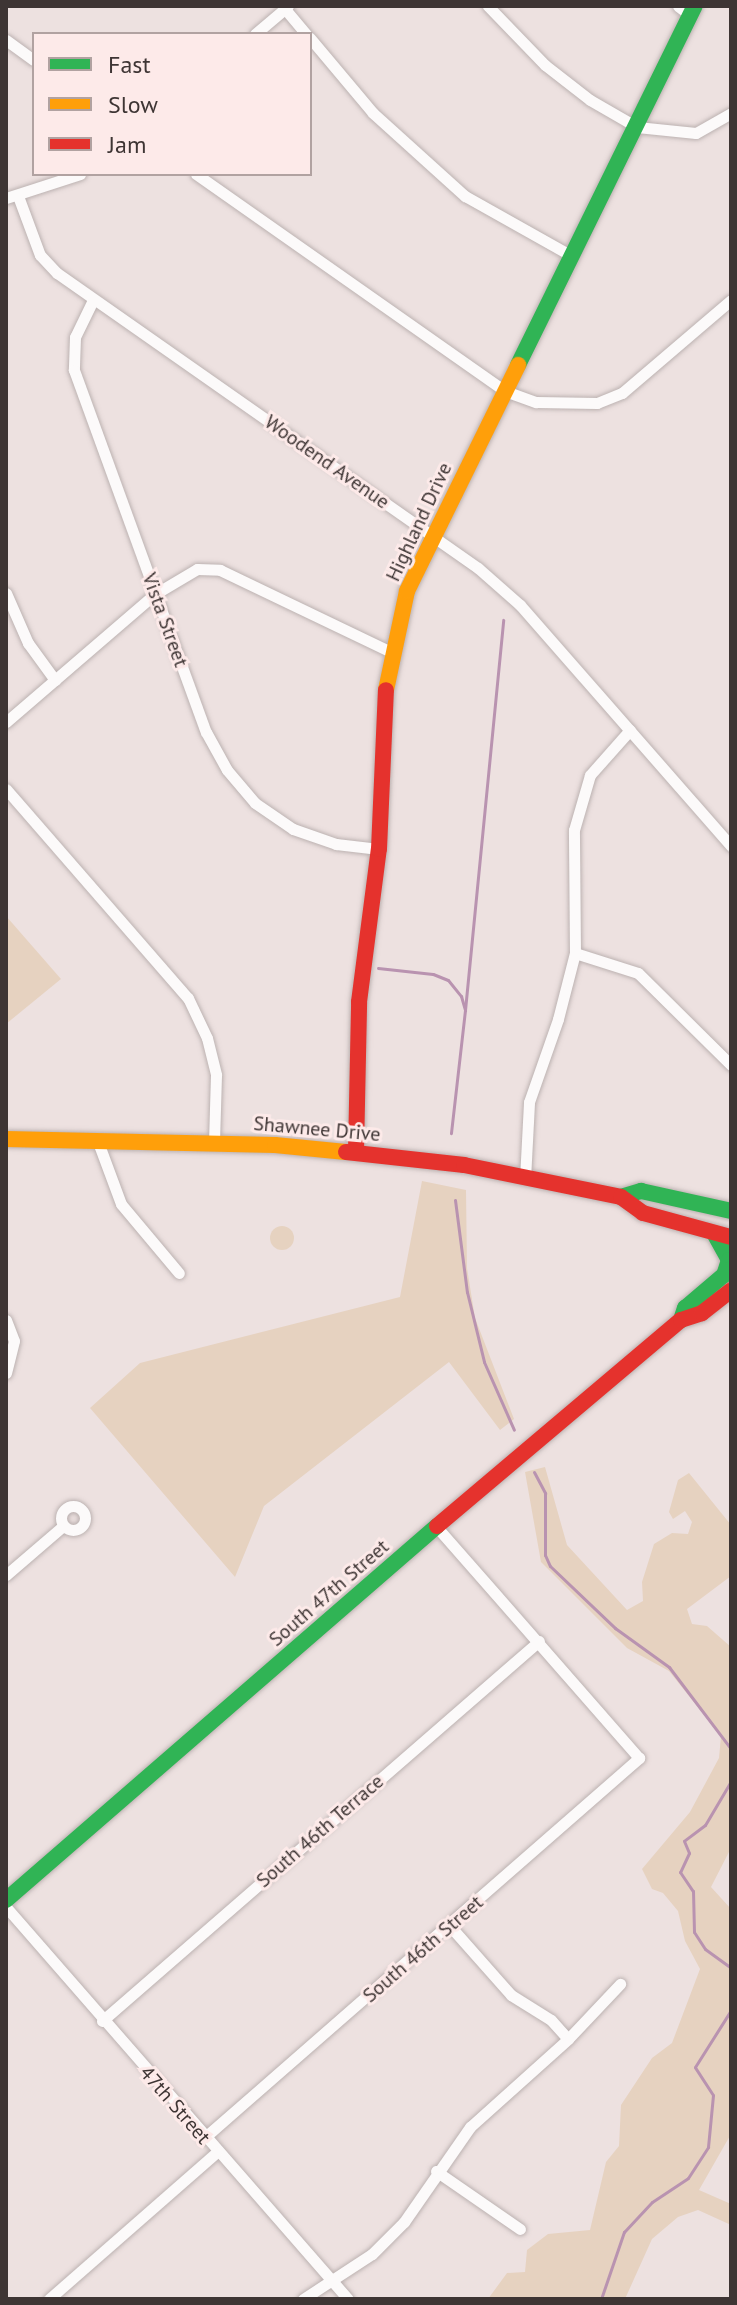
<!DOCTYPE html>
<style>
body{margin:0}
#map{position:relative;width:737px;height:2305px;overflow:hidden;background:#ede1e0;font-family:"PT Sans",sans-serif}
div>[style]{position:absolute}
.green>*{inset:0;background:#e6d2c0}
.round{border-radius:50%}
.stream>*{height:3px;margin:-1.5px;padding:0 1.5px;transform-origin:1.5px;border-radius:1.5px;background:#b993b0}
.roads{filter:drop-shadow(0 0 2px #bcb2b1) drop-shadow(0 0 2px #bcb2b1)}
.street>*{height:11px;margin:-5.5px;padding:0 5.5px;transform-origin:5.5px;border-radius:5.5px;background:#fcfafa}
.street>.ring{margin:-5.5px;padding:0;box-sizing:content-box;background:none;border:11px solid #fcfafa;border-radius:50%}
.fast>*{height:16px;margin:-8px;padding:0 8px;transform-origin:8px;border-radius:8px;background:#30b455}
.slow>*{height:16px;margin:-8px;padding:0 8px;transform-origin:8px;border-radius:8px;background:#ff9f0a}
.jam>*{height:16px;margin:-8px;padding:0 8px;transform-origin:8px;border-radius:8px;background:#e5322d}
span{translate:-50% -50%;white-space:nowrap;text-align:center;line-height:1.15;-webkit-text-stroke:6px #fdeae9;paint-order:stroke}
.street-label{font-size:20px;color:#3e3534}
.frame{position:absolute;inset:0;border:8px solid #3e3534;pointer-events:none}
.legend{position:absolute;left:32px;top:32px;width:280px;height:144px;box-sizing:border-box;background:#fdeae9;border:2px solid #b1a2a1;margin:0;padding:10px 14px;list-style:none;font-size:24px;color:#3e3534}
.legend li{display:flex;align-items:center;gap:16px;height:40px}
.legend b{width:40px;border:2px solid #b1a2a1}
</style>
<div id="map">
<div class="green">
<i style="clip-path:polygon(6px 916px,61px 979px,6px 1024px)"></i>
<i style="clip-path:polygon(422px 1181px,466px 1190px,467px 1268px,475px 1318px,514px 1419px,500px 1430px,449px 1362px,264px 1506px,235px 1577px,90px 1408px,140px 1363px,400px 1297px)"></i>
<i class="round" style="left:270px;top:1226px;width:24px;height:24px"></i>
<i style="clip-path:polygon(545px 1467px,567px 1545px,627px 1610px,643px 1601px,642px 1582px,654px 1544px,672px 1533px,688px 1534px,692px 1522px,685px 1511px,673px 1519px,669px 1512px,678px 1480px,689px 1473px,731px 1525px,731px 1576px,687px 1609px,692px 1624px,707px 1626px,731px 1647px,731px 1848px,711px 1887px,731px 1909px,731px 2134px,699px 2190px,731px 2204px,731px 2225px,698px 2210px,678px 2217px,652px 2239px,625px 2299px,488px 2299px,507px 2273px,525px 2272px,527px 2250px,548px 2234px,590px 2230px,606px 2162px,619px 2146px,621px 2105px,652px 2058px,672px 2043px,700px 1969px,685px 1941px,678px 1911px,663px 1893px,652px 1889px,642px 1869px,690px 1812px,719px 1758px,721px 1736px,669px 1671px,627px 1648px,541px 1562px,525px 1472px)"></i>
</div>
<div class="stream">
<i style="left:378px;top:968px;width:55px;rotate:6.2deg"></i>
<i style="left:433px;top:974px;width:16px;rotate:22deg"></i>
<i style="left:448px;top:980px;width:21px;rotate:51deg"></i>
<i style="left:461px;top:996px;width:15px;rotate:74deg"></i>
<i style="left:465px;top:1010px;width:124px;rotate:96.5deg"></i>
<i style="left:465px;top:1010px;width:392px;rotate:-84.4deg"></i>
<i style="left:455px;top:1200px;width:93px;rotate:82.6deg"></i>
<i style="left:467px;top:1292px;width:72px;rotate:76.3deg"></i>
<i style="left:484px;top:1362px;width:74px;rotate:66.2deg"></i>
<i style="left:534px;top:1472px;width:24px;rotate:62deg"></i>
<i style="left:545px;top:1493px;width:62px;rotate:90deg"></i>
<i style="left:545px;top:1555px;width:12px;rotate:66deg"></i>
<i style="left:550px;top:1566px;width:90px;rotate:43.6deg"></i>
<i style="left:615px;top:1628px;width:67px;rotate:35.8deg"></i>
<i style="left:669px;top:1667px;width:103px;rotate:52.9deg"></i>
<i style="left:731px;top:1781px;width:51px;rotate:120.6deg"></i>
<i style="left:705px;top:1825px;width:26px;rotate:143deg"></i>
<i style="left:684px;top:1841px;width:13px;rotate:67deg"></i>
<i style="left:689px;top:1853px;width:21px;rotate:115deg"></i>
<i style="left:680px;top:1872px;width:23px;rotate:56deg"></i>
<i style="left:693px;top:1891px;width:41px;rotate:88.6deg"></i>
<i style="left:694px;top:1932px;width:20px;rotate:57deg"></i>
<i style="left:705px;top:1949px;width:32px;rotate:36deg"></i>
<i style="left:601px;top:2299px;width:71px;rotate:-71.1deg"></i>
<i style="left:624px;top:2232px;width:41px;rotate:-47deg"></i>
<i style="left:652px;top:2202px;width:43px;rotate:-33.7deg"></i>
<i style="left:688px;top:2178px;width:37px;rotate:-57deg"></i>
<i style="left:708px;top:2147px;width:52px;rotate:-84.5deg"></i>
<i style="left:713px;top:2095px;width:33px;rotate:-123deg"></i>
<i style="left:695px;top:2067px;width:67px;rotate:-57.7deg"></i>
</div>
<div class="roads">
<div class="street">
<i style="left:488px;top:6px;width:82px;rotate:46deg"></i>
<i style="left:545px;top:65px;width:57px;rotate:37.9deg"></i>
<i style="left:590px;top:100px;width:54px;rotate:29.9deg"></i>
<i style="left:637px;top:127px;width:59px;rotate:5.8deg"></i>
<i style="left:696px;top:133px;width:40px;rotate:-29.7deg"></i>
<i style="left:678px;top:6px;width:15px;rotate:37deg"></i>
<i style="left:285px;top:9px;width:33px;rotate:50deg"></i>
<i style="left:255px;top:34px;width:43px;rotate:-40.3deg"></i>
<i style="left:310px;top:38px;width:98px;rotate:50deg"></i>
<i style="left:373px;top:113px;width:124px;rotate:42.1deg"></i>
<i style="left:465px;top:196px;width:123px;rotate:29.3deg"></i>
<i style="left:6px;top:40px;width:34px;rotate:36deg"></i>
<i style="left:196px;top:174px;width:378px;rotate:35.1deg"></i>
<i style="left:505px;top:391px;width:33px;rotate:20deg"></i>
<i style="left:536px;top:402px;width:61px;rotate:0.9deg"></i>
<i style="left:597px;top:403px;width:27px;rotate:-22deg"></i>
<i style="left:622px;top:393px;width:143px;rotate:-40.5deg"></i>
<i style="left:18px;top:196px;width:63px;rotate:69.6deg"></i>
<i style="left:40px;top:255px;width:25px;rotate:47deg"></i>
<i style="left:57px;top:273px;width:514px;rotate:35.02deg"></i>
<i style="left:478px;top:568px;width:56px;rotate:41.4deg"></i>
<i style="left:520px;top:605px;width:320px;rotate:48.8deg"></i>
<i style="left:6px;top:198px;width:78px;rotate:-18deg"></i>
<i style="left:93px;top:300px;width:41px;rotate:115.9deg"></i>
<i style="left:75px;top:337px;width:33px;rotate:92deg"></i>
<i style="left:74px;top:370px;width:385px;rotate:70deg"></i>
<i style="left:206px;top:732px;width:43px;rotate:61.1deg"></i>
<i style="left:227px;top:770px;width:43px;rotate:49.7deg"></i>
<i style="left:255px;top:803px;width:46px;rotate:34.4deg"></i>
<i style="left:293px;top:829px;width:46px;rotate:19.2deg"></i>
<i style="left:336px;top:844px;width:43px;rotate:6.6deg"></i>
<i style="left:6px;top:593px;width:55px;rotate:66.3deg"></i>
<i style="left:28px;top:643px;width:46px;rotate:53.9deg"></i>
<i style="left:6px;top:722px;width:196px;rotate:-40.7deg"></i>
<i style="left:155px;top:594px;width:49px;rotate:-30.8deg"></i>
<i style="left:197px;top:569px;width:23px;rotate:2deg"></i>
<i style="left:220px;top:570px;width:190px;rotate:25.6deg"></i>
<i style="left:6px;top:789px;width:277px;rotate:49deg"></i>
<i style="left:188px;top:998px;width:44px;rotate:64.6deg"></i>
<i style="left:207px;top:1038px;width:38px;rotate:76deg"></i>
<i style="left:216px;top:1075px;width:67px;rotate:91.7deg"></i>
<i style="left:575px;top:953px;width:66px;rotate:17.6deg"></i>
<i style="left:638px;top:973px;width:131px;rotate:44.7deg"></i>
<i style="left:98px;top:1142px;width:66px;rotate:69.6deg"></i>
<i style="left:121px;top:1204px;width:90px;rotate:50deg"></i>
<i style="left:525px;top:1179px;width:77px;rotate:-87deg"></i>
<i style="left:529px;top:1102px;width:88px;rotate:-70.7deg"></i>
<i style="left:558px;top:1019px;width:68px;rotate:-75.6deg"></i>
<i style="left:575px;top:953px;width:123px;rotate:-90.5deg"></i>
<i style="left:574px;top:830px;width:57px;rotate:-73.8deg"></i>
<i style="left:590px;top:775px;width:60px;rotate:-48.4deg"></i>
<i style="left:6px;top:1320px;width:22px;rotate:69deg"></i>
<i style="left:14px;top:1341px;width:33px;rotate:104deg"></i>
<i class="ring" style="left:61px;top:1506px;width:13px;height:13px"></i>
<i style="left:6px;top:1575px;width:75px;rotate:-40.7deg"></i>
<i style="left:6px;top:1907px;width:520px;rotate:48.9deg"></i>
<i style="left:450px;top:1926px;width:92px;rotate:48.5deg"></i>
<i style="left:511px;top:1995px;width:47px;rotate:32deg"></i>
<i style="left:551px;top:2020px;width:25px;rotate:48deg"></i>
<i style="left:102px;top:2021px;width:579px;rotate:-41.01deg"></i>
<i style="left:204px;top:2138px;width:578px;rotate:-41.14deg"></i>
<i style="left:639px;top:1758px;width:308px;rotate:-131.2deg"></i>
<i style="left:436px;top:2171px;width:102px;rotate:34.6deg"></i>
<i style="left:49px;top:2299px;width:222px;rotate:-41.2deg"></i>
<i style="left:303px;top:2299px;width:82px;rotate:-33.1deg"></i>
<i style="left:372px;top:2254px;width:45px;rotate:-45deg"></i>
<i style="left:404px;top:2222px;width:116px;rotate:-55.2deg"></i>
<i style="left:470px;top:2127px;width:132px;rotate:-41.9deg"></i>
<i style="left:568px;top:2039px;width:76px;rotate:-46.6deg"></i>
</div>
<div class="fast">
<i style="left:518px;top:365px;width:400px;rotate:-63.8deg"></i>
<i style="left:621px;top:1197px;width:21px;rotate:-17deg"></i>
<i style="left:641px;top:1191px;width:92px;rotate:12.5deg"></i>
<i style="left:714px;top:1233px;width:31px;rotate:61deg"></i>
<i style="left:729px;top:1260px;width:16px;rotate:108deg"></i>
<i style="left:681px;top:1320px;width:13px;rotate:-72deg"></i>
<i style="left:685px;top:1308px;width:60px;rotate:-40.3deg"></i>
<i style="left:6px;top:1900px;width:571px;rotate:-40.95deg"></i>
</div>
<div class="slow">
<i style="left:386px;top:690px;width:101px;rotate:-78deg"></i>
<i style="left:407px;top:591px;width:252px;rotate:-63.8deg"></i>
<i style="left:6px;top:1139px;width:269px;rotate:1.3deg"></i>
<i style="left:275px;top:1145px;width:71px;rotate:5.6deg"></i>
</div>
<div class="jam">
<i style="left:356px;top:1151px;width:149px;rotate:-88.8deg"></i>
<i style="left:359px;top:1002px;width:154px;rotate:-82.6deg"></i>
<i style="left:379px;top:849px;width:159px;rotate:-87.5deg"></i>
<i style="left:346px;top:1152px;width:119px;rotate:6.3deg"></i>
<i style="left:464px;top:1165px;width:160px;rotate:11.5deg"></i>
<i style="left:621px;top:1197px;width:27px;rotate:36deg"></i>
<i style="left:643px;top:1213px;width:91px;rotate:15.3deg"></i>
<i style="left:437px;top:1526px;width:319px;rotate:-40.2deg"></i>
<i style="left:681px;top:1320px;width:22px;rotate:-18deg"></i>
<i style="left:702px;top:1313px;width:37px;rotate:-38deg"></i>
</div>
</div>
<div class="street-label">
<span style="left:327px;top:462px;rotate:35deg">Woodend Avenue</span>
<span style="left:419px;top:522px;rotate:-65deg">Highland Drive</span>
<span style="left:165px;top:620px;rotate:70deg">Vista Street</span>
<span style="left:317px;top:1129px;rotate:5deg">Shawnee Drive</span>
<span style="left:329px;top:1593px;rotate:-41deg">South 47th Street</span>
<span style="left:320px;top:1831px;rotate:-41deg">South 46th Terrace</span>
<span style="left:423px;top:1949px;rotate:-41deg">South 46th Street</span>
<span style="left:175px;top:2105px;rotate:49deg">47th Street</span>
</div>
<div class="frame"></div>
<ul class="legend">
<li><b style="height:10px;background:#30b455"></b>Fast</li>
<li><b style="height:10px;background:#ff9f0a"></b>Slow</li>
<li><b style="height:10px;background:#e5322d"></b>Jam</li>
</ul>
</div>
